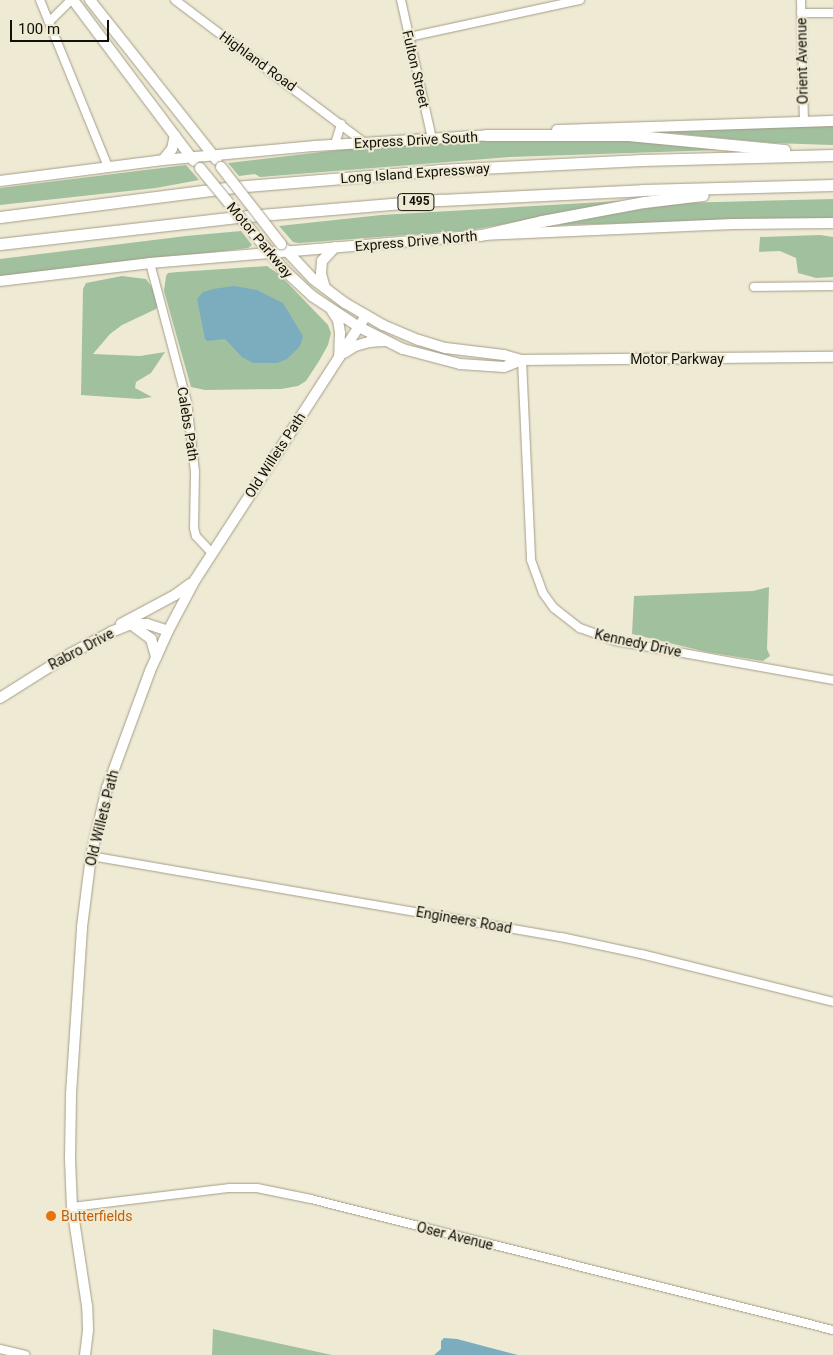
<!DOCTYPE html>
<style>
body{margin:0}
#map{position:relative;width:833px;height:1355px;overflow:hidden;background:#efead4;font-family:Roboto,sans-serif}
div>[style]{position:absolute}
.green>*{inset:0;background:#a1c09e}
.water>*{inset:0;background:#7cadbf}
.roads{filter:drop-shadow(0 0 1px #a39d89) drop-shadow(0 0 1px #a39d89)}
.minor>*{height:8px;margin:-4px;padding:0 4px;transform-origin:4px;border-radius:4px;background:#fff}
.major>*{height:10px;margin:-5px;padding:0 5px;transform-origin:5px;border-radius:5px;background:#fff}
.highway>*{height:11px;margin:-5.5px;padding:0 5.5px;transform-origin:5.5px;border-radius:5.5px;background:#fff}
.bridges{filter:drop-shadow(0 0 1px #a39d89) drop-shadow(0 0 1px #a39d89)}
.major-bridge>*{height:10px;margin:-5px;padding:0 5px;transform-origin:5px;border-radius:5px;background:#fff}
.dots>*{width:14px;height:14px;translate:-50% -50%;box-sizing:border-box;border:2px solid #efead4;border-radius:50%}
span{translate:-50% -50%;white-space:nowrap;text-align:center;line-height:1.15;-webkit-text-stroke:4px #efead4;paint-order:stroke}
.shield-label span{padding:1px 4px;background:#efead4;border:1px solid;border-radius:4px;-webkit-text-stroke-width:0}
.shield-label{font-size:12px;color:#121009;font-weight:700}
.street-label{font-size:14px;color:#121009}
.food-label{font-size:14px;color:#c56008}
.left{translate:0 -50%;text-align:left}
.scale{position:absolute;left:10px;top:20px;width:99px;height:22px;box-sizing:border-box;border:2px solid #121009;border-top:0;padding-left:6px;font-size:15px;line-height:18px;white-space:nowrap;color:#121009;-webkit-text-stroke:4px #efead4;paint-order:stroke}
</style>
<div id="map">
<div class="green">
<i style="clip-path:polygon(833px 124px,833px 145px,773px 143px,659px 132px,659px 129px)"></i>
<i style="clip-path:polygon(607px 137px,712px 146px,719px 150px,510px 157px,260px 177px,255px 174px,239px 176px,228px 163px,347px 149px,477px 141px)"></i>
<i style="clip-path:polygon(186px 165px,199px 180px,156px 188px,0 205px,0 188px)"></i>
<i style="clip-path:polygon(833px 199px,833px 218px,560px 225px,560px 222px,680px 203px)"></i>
<i style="clip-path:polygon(636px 200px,471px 230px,299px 243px,293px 242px,279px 226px,381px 215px)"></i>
<i style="clip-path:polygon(241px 231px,252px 245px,248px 248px,0 278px,0 259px,186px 236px)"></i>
<i style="clip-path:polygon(820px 235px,833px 237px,833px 277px,816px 278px,798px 273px,796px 258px,780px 251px,759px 252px,760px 237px)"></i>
<i style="clip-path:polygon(267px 266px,280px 275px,328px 325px,331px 333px,328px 345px,319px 361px,306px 381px,298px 386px,281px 389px,205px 390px,191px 387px,164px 291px,166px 276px,168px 273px,178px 272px)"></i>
<i style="clip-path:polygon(122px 276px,146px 279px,156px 293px,159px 304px,156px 309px,122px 325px,110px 334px,93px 354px,140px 356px,165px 352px,151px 373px,136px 382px,135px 388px,152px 397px,139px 399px,81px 395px,83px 289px,86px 283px)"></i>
<i style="clip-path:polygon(769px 587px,767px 649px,770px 656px,763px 661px,707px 652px,632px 634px,634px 596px,753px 591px)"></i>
<i style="clip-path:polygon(213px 1329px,332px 1355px,212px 1355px)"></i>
</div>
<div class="water">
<i style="clip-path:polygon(234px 286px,257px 290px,283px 303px,303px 336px,300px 346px,287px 359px,277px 363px,253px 363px,242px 357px,225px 339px,207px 341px,205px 339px,197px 299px,203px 292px,213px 289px)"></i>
<i style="clip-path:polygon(444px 1338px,457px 1339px,518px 1355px,434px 1355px,441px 1349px,441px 1341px)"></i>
</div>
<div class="roads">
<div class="minor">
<i style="left:40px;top:0;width:180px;rotate:67.8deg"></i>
<i style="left:175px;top:0;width:238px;rotate:37deg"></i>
<i style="left:401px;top:0;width:142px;rotate:77.4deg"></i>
<i style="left:801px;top:0;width:122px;rotate:88.6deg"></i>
<i style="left:801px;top:13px;width:32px"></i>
<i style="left:49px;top:22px;width:31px;rotate:-45deg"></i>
<i style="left:409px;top:37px;width:175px;rotate:-12.2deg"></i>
<i style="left:335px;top:144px;width:21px;rotate:-73deg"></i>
<i style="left:150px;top:263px;width:144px;rotate:75.1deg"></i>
<i style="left:187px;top:402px;width:70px;rotate:83.5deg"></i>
<i style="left:195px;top:472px;width:56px;rotate:91deg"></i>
<i style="left:194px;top:528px;width:8px;rotate:76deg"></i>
<i style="left:196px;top:536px;width:22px;rotate:47deg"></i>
<i style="left:754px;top:287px;width:79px;rotate:-0.7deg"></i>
<i style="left:522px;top:360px;width:200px;rotate:87.4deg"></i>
<i style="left:531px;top:560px;width:35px;rotate:70deg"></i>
<i style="left:543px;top:593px;width:19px;rotate:54deg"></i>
<i style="left:554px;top:608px;width:33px;rotate:38deg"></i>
<i style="left:580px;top:628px;width:38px;rotate:20deg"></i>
<i style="left:616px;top:641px;width:220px;rotate:10.2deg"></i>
<i style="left:91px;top:856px;width:477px;rotate:9.8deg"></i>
<i style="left:561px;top:937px;width:82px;rotate:12deg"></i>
<i style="left:641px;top:954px;width:198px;rotate:14deg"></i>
<i style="left:72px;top:1207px;width:159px;rotate:-6.9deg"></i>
<i style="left:230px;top:1188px;width:27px"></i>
<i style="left:257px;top:1188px;width:55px;rotate:11.5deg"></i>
<i style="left:311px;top:1199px;width:538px;rotate:14.09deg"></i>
<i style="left:0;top:1349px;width:26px;rotate:13deg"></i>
</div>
<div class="major">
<i style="left:73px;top:0;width:201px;rotate:53.1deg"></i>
<i style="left:90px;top:0;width:204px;rotate:51.6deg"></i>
<i style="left:557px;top:130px;width:276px;rotate:-1.9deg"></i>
<i style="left:163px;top:160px;width:14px;rotate:-51deg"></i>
<i style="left:172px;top:149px;width:14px;rotate:-78deg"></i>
<i style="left:0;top:181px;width:164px;rotate:-7.3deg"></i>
<i style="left:163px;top:160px;width:153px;rotate:-5.3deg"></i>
<i style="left:315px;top:146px;width:177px;rotate:-3.6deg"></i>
<i style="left:266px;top:248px;width:26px;rotate:51deg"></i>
<i style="left:282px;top:268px;width:41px;rotate:43deg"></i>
<i style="left:312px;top:296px;width:56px;rotate:33.4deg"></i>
<i style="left:359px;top:327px;width:49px;rotate:26.6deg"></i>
<i style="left:403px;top:349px;width:59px;rotate:14.7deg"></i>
<i style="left:460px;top:364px;width:44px;rotate:3.9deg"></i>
<i style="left:504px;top:367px;width:19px;rotate:-21deg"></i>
<i style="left:284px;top:248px;width:42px;rotate:46.9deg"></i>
<i style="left:313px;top:279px;width:40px;rotate:37deg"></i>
<i style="left:345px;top:303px;width:44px;rotate:30.1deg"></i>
<i style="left:383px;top:325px;width:39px;rotate:23deg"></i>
<i style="left:419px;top:340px;width:28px;rotate:17deg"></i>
<i style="left:446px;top:348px;width:58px;rotate:6.9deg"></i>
<i style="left:504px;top:355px;width:19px;rotate:16deg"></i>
<i style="left:522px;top:360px;width:311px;rotate:-0.6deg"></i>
<i style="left:0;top:281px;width:151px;rotate:-6.8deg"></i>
<i style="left:150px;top:263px;width:332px;rotate:-4.8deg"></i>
<i style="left:481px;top:235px;width:252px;rotate:-2.5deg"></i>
<i style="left:733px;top:224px;width:100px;rotate:-0.6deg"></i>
<i style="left:325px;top:288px;width:15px;rotate:-106deg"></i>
<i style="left:321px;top:274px;width:13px;rotate:-86deg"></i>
<i style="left:322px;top:261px;width:19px;rotate:-47deg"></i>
<i style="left:332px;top:311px;width:11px;rotate:56deg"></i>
<i style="left:338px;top:320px;width:13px;rotate:81deg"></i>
<i style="left:340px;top:333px;width:24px;rotate:92deg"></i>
<i style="left:344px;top:353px;width:13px;rotate:-32deg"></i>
<i style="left:355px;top:346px;width:15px;rotate:-16deg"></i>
<i style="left:369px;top:342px;width:15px;rotate:-4deg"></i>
<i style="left:121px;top:624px;width:61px;rotate:-28.2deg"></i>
<i style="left:175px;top:595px;width:19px;rotate:-36deg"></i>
<i style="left:132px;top:625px;width:24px;rotate:36deg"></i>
<i style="left:151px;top:639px;width:19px;rotate:74deg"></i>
<i style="left:0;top:698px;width:83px;rotate:-32.2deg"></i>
<i style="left:70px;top:654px;width:47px;rotate:-28.2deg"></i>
<i style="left:111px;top:632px;width:22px;rotate:-22deg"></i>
<i style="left:131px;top:624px;width:16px"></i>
<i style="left:147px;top:624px;width:22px;rotate:18deg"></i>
<i style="left:85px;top:1355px;width:26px;rotate:-83deg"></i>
<i style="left:88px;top:1329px;width:23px;rotate:-92deg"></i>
<i style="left:87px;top:1306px;width:100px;rotate:-98.6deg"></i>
<i style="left:72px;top:1207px;width:48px;rotate:-92.4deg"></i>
<i style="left:70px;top:1159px;width:65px;rotate:-89.1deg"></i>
<i style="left:71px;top:1094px;width:167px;rotate:-86.2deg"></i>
<i style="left:82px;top:927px;width:72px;rotate:-82.8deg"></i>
<i style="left:91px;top:856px;width:70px;rotate:-76.8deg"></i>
<i style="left:107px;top:788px;width:125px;rotate:-69.8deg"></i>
<i style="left:150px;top:671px;width:44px;rotate:-65.8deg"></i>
<i style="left:168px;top:631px;width:58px;rotate:-62.1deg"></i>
<i style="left:195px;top:580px;width:315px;rotate:-57.1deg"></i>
</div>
<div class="highway">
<i style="left:486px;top:135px;width:142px"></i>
<i style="left:628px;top:135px;width:157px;rotate:5.5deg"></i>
<i style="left:0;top:217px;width:236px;rotate:-7.3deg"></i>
<i style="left:234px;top:187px;width:206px;rotate:-4.7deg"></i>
<i style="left:439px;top:170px;width:203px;rotate:-2.8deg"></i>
<i style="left:642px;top:160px;width:191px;rotate:-1.5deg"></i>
<i style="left:481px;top:235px;width:63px;rotate:-12.9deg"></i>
<i style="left:542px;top:221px;width:104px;rotate:-10.6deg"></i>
<i style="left:644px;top:202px;width:59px;rotate:-6.8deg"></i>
<i style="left:0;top:244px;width:239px;rotate:-6.5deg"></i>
<i style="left:237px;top:217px;width:205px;rotate:-4.8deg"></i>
<i style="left:441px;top:200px;width:201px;rotate:-2.8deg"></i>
<i style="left:642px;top:190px;width:191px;rotate:-1.5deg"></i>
</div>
</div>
<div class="bridges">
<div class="major-bridge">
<i style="left:221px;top:167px;width:98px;rotate:52.1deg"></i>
<i style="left:200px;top:168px;width:102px;rotate:50.6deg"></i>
</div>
</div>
<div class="dots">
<i style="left:51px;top:1216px;background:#e8710a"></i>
</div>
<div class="shield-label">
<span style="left:416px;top:202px">I 495</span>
</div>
<div class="street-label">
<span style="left:258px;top:61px;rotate:36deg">Highland Road</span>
<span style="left:802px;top:61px;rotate:-91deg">Orient Avenue</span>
<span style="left:416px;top:69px;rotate:77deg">Fulton Street</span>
<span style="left:416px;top:140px;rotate:-3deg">Express Drive South</span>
<span style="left:415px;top:173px;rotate:-4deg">Long Island Expressway</span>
<span style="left:260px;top:240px;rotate:50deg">Motor Parkway</span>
<span style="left:416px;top:241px;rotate:-5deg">Express Drive North</span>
<span style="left:677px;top:359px">Motor Parkway</span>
<span style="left:188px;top:424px;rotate:81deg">Calebs Path</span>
<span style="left:275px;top:455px;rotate:-57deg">Old Willets Path</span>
<span style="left:638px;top:643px;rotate:12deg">Kennedy Drive</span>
<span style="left:81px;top:649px;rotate:-28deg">Rabro Drive</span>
<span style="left:102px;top:818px;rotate:-76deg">Old Willets Path</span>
<span style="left:464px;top:920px;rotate:10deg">Engineers Road</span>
<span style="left:455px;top:1236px;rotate:14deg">Oser Avenue</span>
</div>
<div class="food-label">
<span class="left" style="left:61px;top:1216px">Butterfields</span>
</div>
<div class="scale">100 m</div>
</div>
